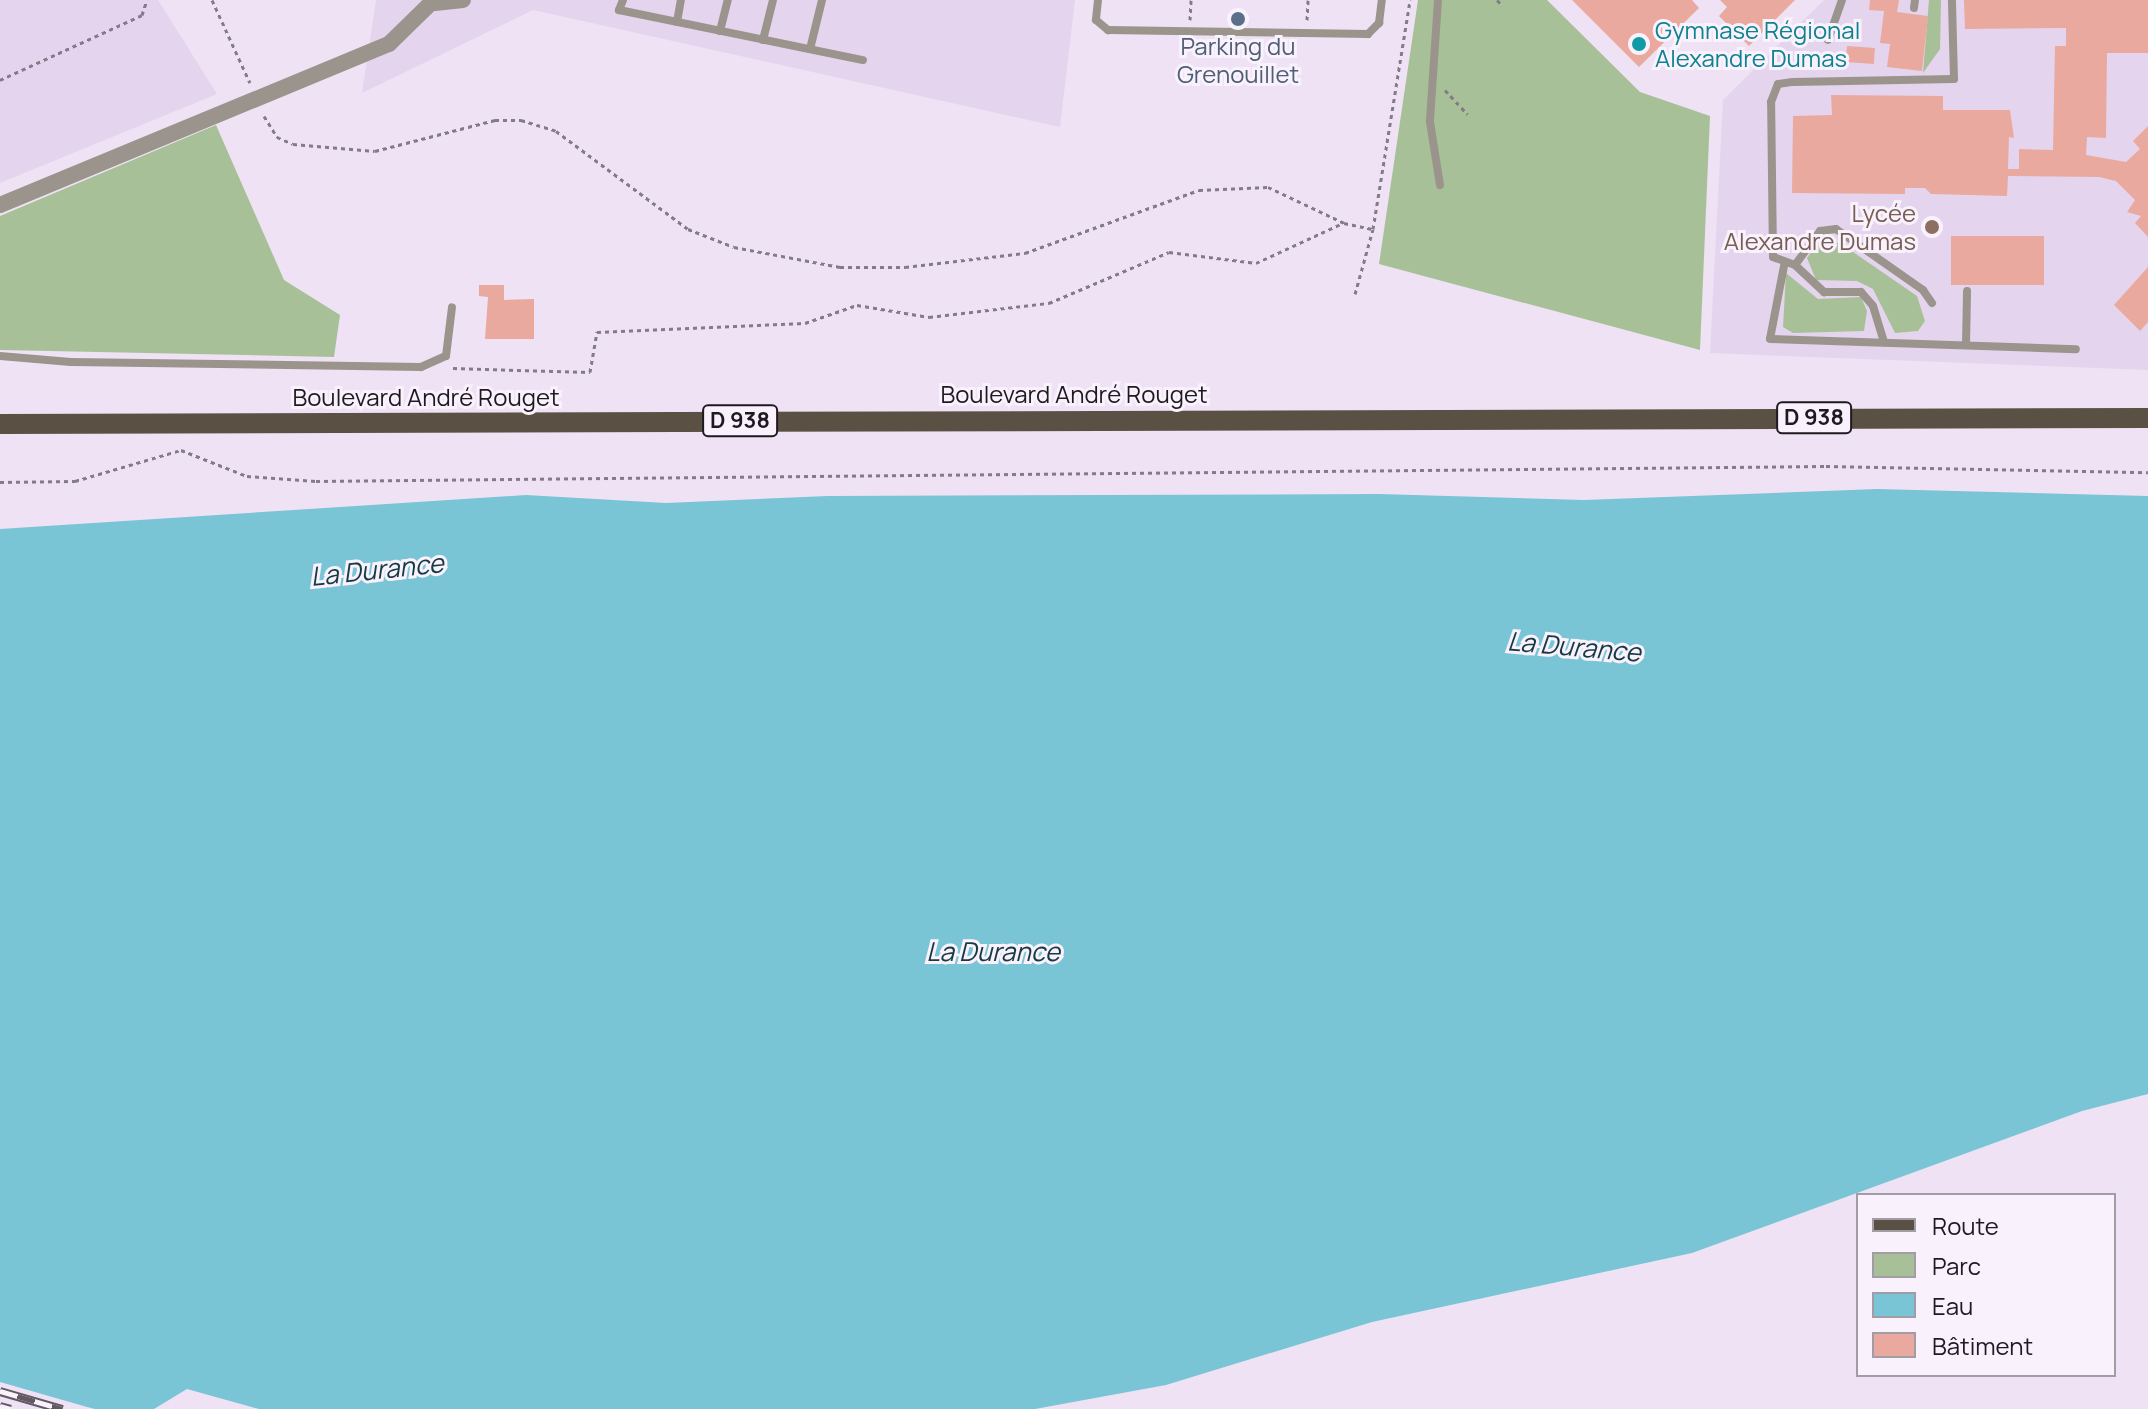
<!DOCTYPE html>
<meta charset="utf-8">
<style>
body{margin:0}
#map{position:relative;width:2148px;height:1409px;overflow:hidden;background:#efe2f5;font-family:Manrope,sans-serif}
div>[style]{position:absolute}
.built>*{inset:0;background:#e5d4ed}
.green>*{inset:0;background:#a8c098}
.water>*{inset:0;background:#79c5d6}
.pier>*{inset:0;background:#efe2f5}
.building>*{inset:0;background:#eaa99e;transform-origin:0 0}
.path>*{height:3px;margin-top:-1.5px;transform-origin:0;background:repeating-linear-gradient(90deg,#847b88 0 4px,transparent 0 8px)}
.service>*{height:8px;margin:-4px;padding:0 4px;transform-origin:4px;border-radius:4px;background:#9a948d}
.minor>*{height:16px;margin:-8px;padding:0 8px;transform-origin:8px;border-radius:8px;background:#9a948d}
.primary>*{height:20px;margin:-10px;padding:0 10px;transform-origin:10px;border-radius:10px;background:#5b5044}
.rail>*{height:9px;margin-top:-4.5px;transform-origin:0;background:repeating-linear-gradient(90deg,#f9f2fd 0 18px,#615a64 0 36px);box-sizing:border-box;border-block:2px solid #615a64}
.dots>*{width:22px;height:22px;translate:-50% -50%;box-sizing:border-box;border:4px solid #f9f2fd;border-radius:50%}
span{translate:-50% -50%;white-space:nowrap;text-align:center;line-height:1.15;-webkit-text-stroke:6px #f9f2fd;paint-order:stroke}
.shield-label span{padding:2px 6px;background:#f9f2fd;border:2px solid;border-radius:6px;-webkit-text-stroke-width:0}
.shield-label{font-size:22px;color:#1e1a20;font-weight:700}
.culture-label{font-size:24px;color:#0d838f}
.left{translate:0 -50%;text-align:left}
.service-label{font-size:24px;color:#4e5e75}
.education-label{font-size:24px;color:#785e54}
.right{translate:-100% -50%;text-align:right}
.street-label{font-size:24px;color:#1e1a20}
.water-label{font-size:26px;color:#163a42;font-style:italic}
.legend{position:absolute;left:1856px;top:1193px;width:260px;height:184px;box-sizing:border-box;background:#f9f2fd;border:2px solid #a19ca5;margin:0;padding:10px 14px;list-style:none;font-size:24px;color:#1e1a20}
.legend li{display:flex;align-items:center;gap:16px;height:40px}
.legend b{width:40px;border:2px solid #a19ca5}
</style>
<div id="map">
<div class="built">
<i style="clip-path:polygon(0 0,158px 0,217px 94px,0 183px)"></i>
<i style="clip-path:polygon(376px 0,1075px 0,1060px 127px,533px 10px,362px 93px)"></i>
<i style="clip-path:polygon(1824px 0,2148px 0,2148px 370px,1710px 353px,1723px 100px)"></i>
</div>
<div class="green">
<i style="clip-path:polygon(1418px 0,1547px 0,1640px 92px,1710px 116px,1700px 350px,1379px 264px)"></i>
<i style="clip-path:polygon(1929px 0,1941px 0,1940px 49px,1923px 73px)"></i>
<i style="clip-path:polygon(216px 125px,284px 280px,340px 315px,334px 357px,0 350px,0 216px)"></i>
<i style="clip-path:polygon(1819px 241px,1840px 243px,1917px 296px,1925px 321px,1918px 331px,1895px 333px,1873px 289px,1857px 281px,1816px 280px,1807px 258px)"></i>
<i style="clip-path:polygon(1786px 273px,1818px 299px,1861px 297px,1867px 311px,1864px 331px,1793px 333px,1783px 327px)"></i>
</div>
<div class="water">
<i style="clip-path:polygon(1877px 489px,2148px 496px,2148px 1094px,2082px 1111px,1692px 1253px,1372px 1322px,1166px 1385px,1035px 1409px,259px 1409px,187px 1389px,154px 1409px,0 1409px,0 529px,526px 495px,666px 503px,828px 496px,1379px 494px,1584px 500px)"></i>
</div>
<div class="pier">
<i style="clip-path:polygon(0 1382px,87px 1407px,95px 1409px,0 1409px)"></i>
</div>
<div class="building">
<i style="clip-path:polygon(1572px 0,1692px 0,1699px 8px,1639px 67px)"></i>
<i style="clip-path:polygon(1720px 0,1795px 0,1749px 46px,1719px 16px,1727px 7px)"></i>
<i style="clip-path:polygon(1870px 0,1899px 0,1897px 12px,1928px 16px,1922px 71px,1887px 67px,1890px 44px,1880px 43px,1884px 11px,1869px 10px)"></i>
<i style="clip-path:polygon(1964px 0,2148px 0,2148px 53px,2107px 53px,2106px 138px,2087px 137px,2086px 155px,2126px 162px,2140px 149px,2133px 141px,2148px 126px,2148px 237px,2135px 223px,2141px 216px,2127px 212px,2135px 200px,2116px 181px,2099px 177px,2008px 176px,2007px 196px,1931px 194px,1925px 188px,1905px 188px,1905px 194px,1792px 193px,1793px 116px,1832px 115px,1831px 95px,1943px 96px,1943px 110px,2010px 110px,2014px 138px,2009px 137px,2008px 169px,2019px 169px,2019px 149px,2053px 150px,2055px 46px,2066px 46px,2066px 28px,1965px 29px)"></i>
<i style="left:1847px;top:46px;width:28px;height:16px;rotate:4deg"></i>
<i style="left:1951px;top:236px;width:93px;height:49px"></i>
<i style="clip-path:polygon(2148px 267px,2148px 322px,2140px 331px,2114px 305px)"></i>
<i style="clip-path:polygon(479px 285px,504px 285px,504px 300px,534px 299px,534px 339px,485px 339px,488px 297px,479px 296px)"></i>
</div>
<div class="path">
<i style="left:212px;top:0;width:91px;rotate:65.4deg"></i>
<i style="left:1497px;top:0;width:7px;rotate:45deg"></i>
<i style="left:1190px;top:20px;width:20px;rotate:-87deg"></i>
<i style="left:1307px;top:20px;width:20px;rotate:-87deg"></i>
<i style="left:0;top:80px;width:156px;rotate:-24.6deg"></i>
<i style="left:142px;top:15px;width:16px;rotate:-72deg"></i>
<i style="left:1445px;top:90px;width:33px;rotate:47deg"></i>
<i style="left:264px;top:116px;width:25px;rotate:58deg"></i>
<i style="left:277px;top:137px;width:17px;rotate:24deg"></i>
<i style="left:293px;top:144px;width:82px;rotate:4.9deg"></i>
<i style="left:375px;top:151px;width:124px;rotate:-14.5deg"></i>
<i style="left:495px;top:120px;width:26px"></i>
<i style="left:521px;top:120px;width:37px;rotate:17deg"></i>
<i style="left:556px;top:131px;width:164px;rotate:36.6deg"></i>
<i style="left:688px;top:229px;width:49px;rotate:21.4deg"></i>
<i style="left:734px;top:247px;width:108px;rotate:10.7deg"></i>
<i style="left:840px;top:267px;width:65px"></i>
<i style="left:905px;top:267px;width:121px;rotate:-6.7deg"></i>
<i style="left:1025px;top:253px;width:185px;rotate:-19.9deg"></i>
<i style="left:1199px;top:190px;width:69px;rotate:-2.5deg"></i>
<i style="left:1268px;top:187px;width:84px;rotate:25.3deg"></i>
<i style="left:1344px;top:223px;width:30px;rotate:12deg"></i>
<i style="left:1355px;top:294px;width:67px;rotate:-74.5deg"></i>
<i style="left:1373px;top:229px;width:232px;rotate:-80.8deg"></i>
<i style="left:453px;top:368px;width:137px;rotate:1.7deg"></i>
<i style="left:590px;top:372px;width:41px;rotate:-80.1deg"></i>
<i style="left:597px;top:332px;width:208px;rotate:-2.5deg"></i>
<i style="left:805px;top:323px;width:55px;rotate:-19.1deg"></i>
<i style="left:857px;top:305px;width:73px;rotate:9.5deg"></i>
<i style="left:929px;top:317px;width:121px;rotate:-6.7deg"></i>
<i style="left:1049px;top:303px;width:130px;rotate:-23deg"></i>
<i style="left:1169px;top:252px;width:88px;rotate:7.2deg"></i>
<i style="left:1256px;top:263px;width:96px;rotate:-24.7deg"></i>
<i style="left:0;top:482px;width:75px;rotate:-0.8deg"></i>
<i style="left:75px;top:481px;width:110px;rotate:-16.3deg"></i>
<i style="left:181px;top:450px;width:71px;rotate:21.5deg"></i>
<i style="left:247px;top:476px;width:69px;rotate:4.1deg"></i>
<i style="left:316px;top:481px;width:1510px;rotate:-0.57deg"></i>
<i style="left:1826px;top:466px;width:322px;rotate:1.1deg"></i>
</div>
<div class="service">
<i style="left:623px;top:0;width:11px;rotate:112deg"></i>
<i style="left:619px;top:10px;width:249px;rotate:11.6deg"></i>
<i style="left:1098px;top:0;width:20px;rotate:96deg"></i>
<i style="left:1096px;top:20px;width:16px;rotate:40deg"></i>
<i style="left:1108px;top:30px;width:260px;rotate:0.9deg"></i>
<i style="left:1368px;top:34px;width:16px;rotate:-45deg"></i>
<i style="left:1379px;top:23px;width:23px;rotate:-83deg"></i>
<i style="left:1438px;top:0;width:122px;rotate:93.8deg"></i>
<i style="left:1430px;top:122px;width:64px;rotate:81deg"></i>
<i style="left:1914px;top:8px;width:8px;rotate:-83deg"></i>
<i style="left:677px;top:22px;width:22px;rotate:-80deg"></i>
<i style="left:720px;top:31px;width:32px;rotate:-76deg"></i>
<i style="left:763px;top:40px;width:41px;rotate:-76deg"></i>
<i style="left:1828px;top:40px;width:42px;rotate:-70.7deg"></i>
<i style="left:810px;top:49px;width:50px;rotate:-76.2deg"></i>
<i style="left:1795px;top:265px;width:40px;rotate:43deg"></i>
<i style="left:1824px;top:292px;width:37px"></i>
<i style="left:1861px;top:292px;width:18px;rotate:49deg"></i>
<i style="left:1873px;top:306px;width:38px;rotate:73deg"></i>
<i style="left:1784px;top:266px;width:74px;rotate:100.9deg"></i>
<i style="left:1770px;top:339px;width:306px;rotate:1.9deg"></i>
<i style="left:1932px;top:303px;width:16px;rotate:-125deg"></i>
<i style="left:1923px;top:290px;width:106px;rotate:-145deg"></i>
<i style="left:1836px;top:229px;width:16px;rotate:173deg"></i>
<i style="left:1820px;top:231px;width:42px;rotate:126.3deg"></i>
<i style="left:1795px;top:265px;width:23px;rotate:-160deg"></i>
<i style="left:1773px;top:257px;width:155px;rotate:-90.7deg"></i>
<i style="left:1771px;top:102px;width:19px;rotate:-69deg"></i>
<i style="left:1778px;top:84px;width:15px;rotate:-8deg"></i>
<i style="left:1793px;top:82px;width:161px;rotate:-1.1deg"></i>
<i style="left:1954px;top:79px;width:79px;rotate:-91.5deg"></i>
<i style="left:1966px;top:345px;width:54px;rotate:-88.9deg"></i>
<i style="left:0;top:356px;width:71px;rotate:4.8deg"></i>
<i style="left:71px;top:362px;width:350px;rotate:0.8deg"></i>
<i style="left:421px;top:367px;width:27px;rotate:-24deg"></i>
<i style="left:446px;top:356px;width:49px;rotate:-83deg"></i>
</div>
<div class="minor">
<i style="left:435px;top:3px;width:28px;rotate:-6deg"></i>
<i style="left:0;top:205px;width:421px;rotate:-22.5deg"></i>
<i style="left:389px;top:44px;width:63px;rotate:-44.4deg"></i>
</div>
<div class="primary">
<i style="left:0;top:424px;width:2148px;rotate:-0.16deg"></i>
</div>
<div class="rail">
<i style="left:0;top:1391px;width:65px;rotate:16.2deg"></i>
<i style="left:0;top:1406px;width:11px;rotate:15deg"></i>
</div>
<div class="dots">
<i style="left:1238px;top:19px;background:#5c6f8a"></i>
<i style="left:1639px;top:44px;background:#0f9aa8"></i>
<i style="left:1932px;top:227px;background:#8d6e63"></i>
</div>
<div class="shield-label">
<span style="left:1814px;top:418px">D 938</span>
<span style="left:740px;top:421px">D 938</span>
</div>
<div class="culture-label">
<span class="left" style="left:1655px;top:44px">Gymnase Régional<br>Alexandre Dumas</span>
</div>
<div class="service-label">
<span style="left:1238px;top:60px">Parking du<br>Grenouillet</span>
</div>
<div class="education-label">
<span class="right" style="left:1916px;top:227px">Lycée<br>Alexandre Dumas</span>
</div>
<div class="street-label">
<span style="left:1074px;top:394px">Boulevard André Rouget</span>
<span style="left:426px;top:397px">Boulevard André Rouget</span>
</div>
<div class="water-label">
<span style="left:377px;top:570px;rotate:-6deg">La Durance</span>
<span style="left:1574px;top:647px;rotate:5deg">La Durance</span>
<span style="left:993px;top:952px">La Durance</span>
</div>
<ul class="legend">
<li><b style="height:10px;background:#5b5044"></b>Route</li>
<li><b style="height:22px;background:#a8c098"></b>Parc</li>
<li><b style="height:22px;background:#79c5d6"></b>Eau</li>
<li><b style="height:22px;background:#eaa99e"></b>Bâtiment</li>
</ul>
</div>
